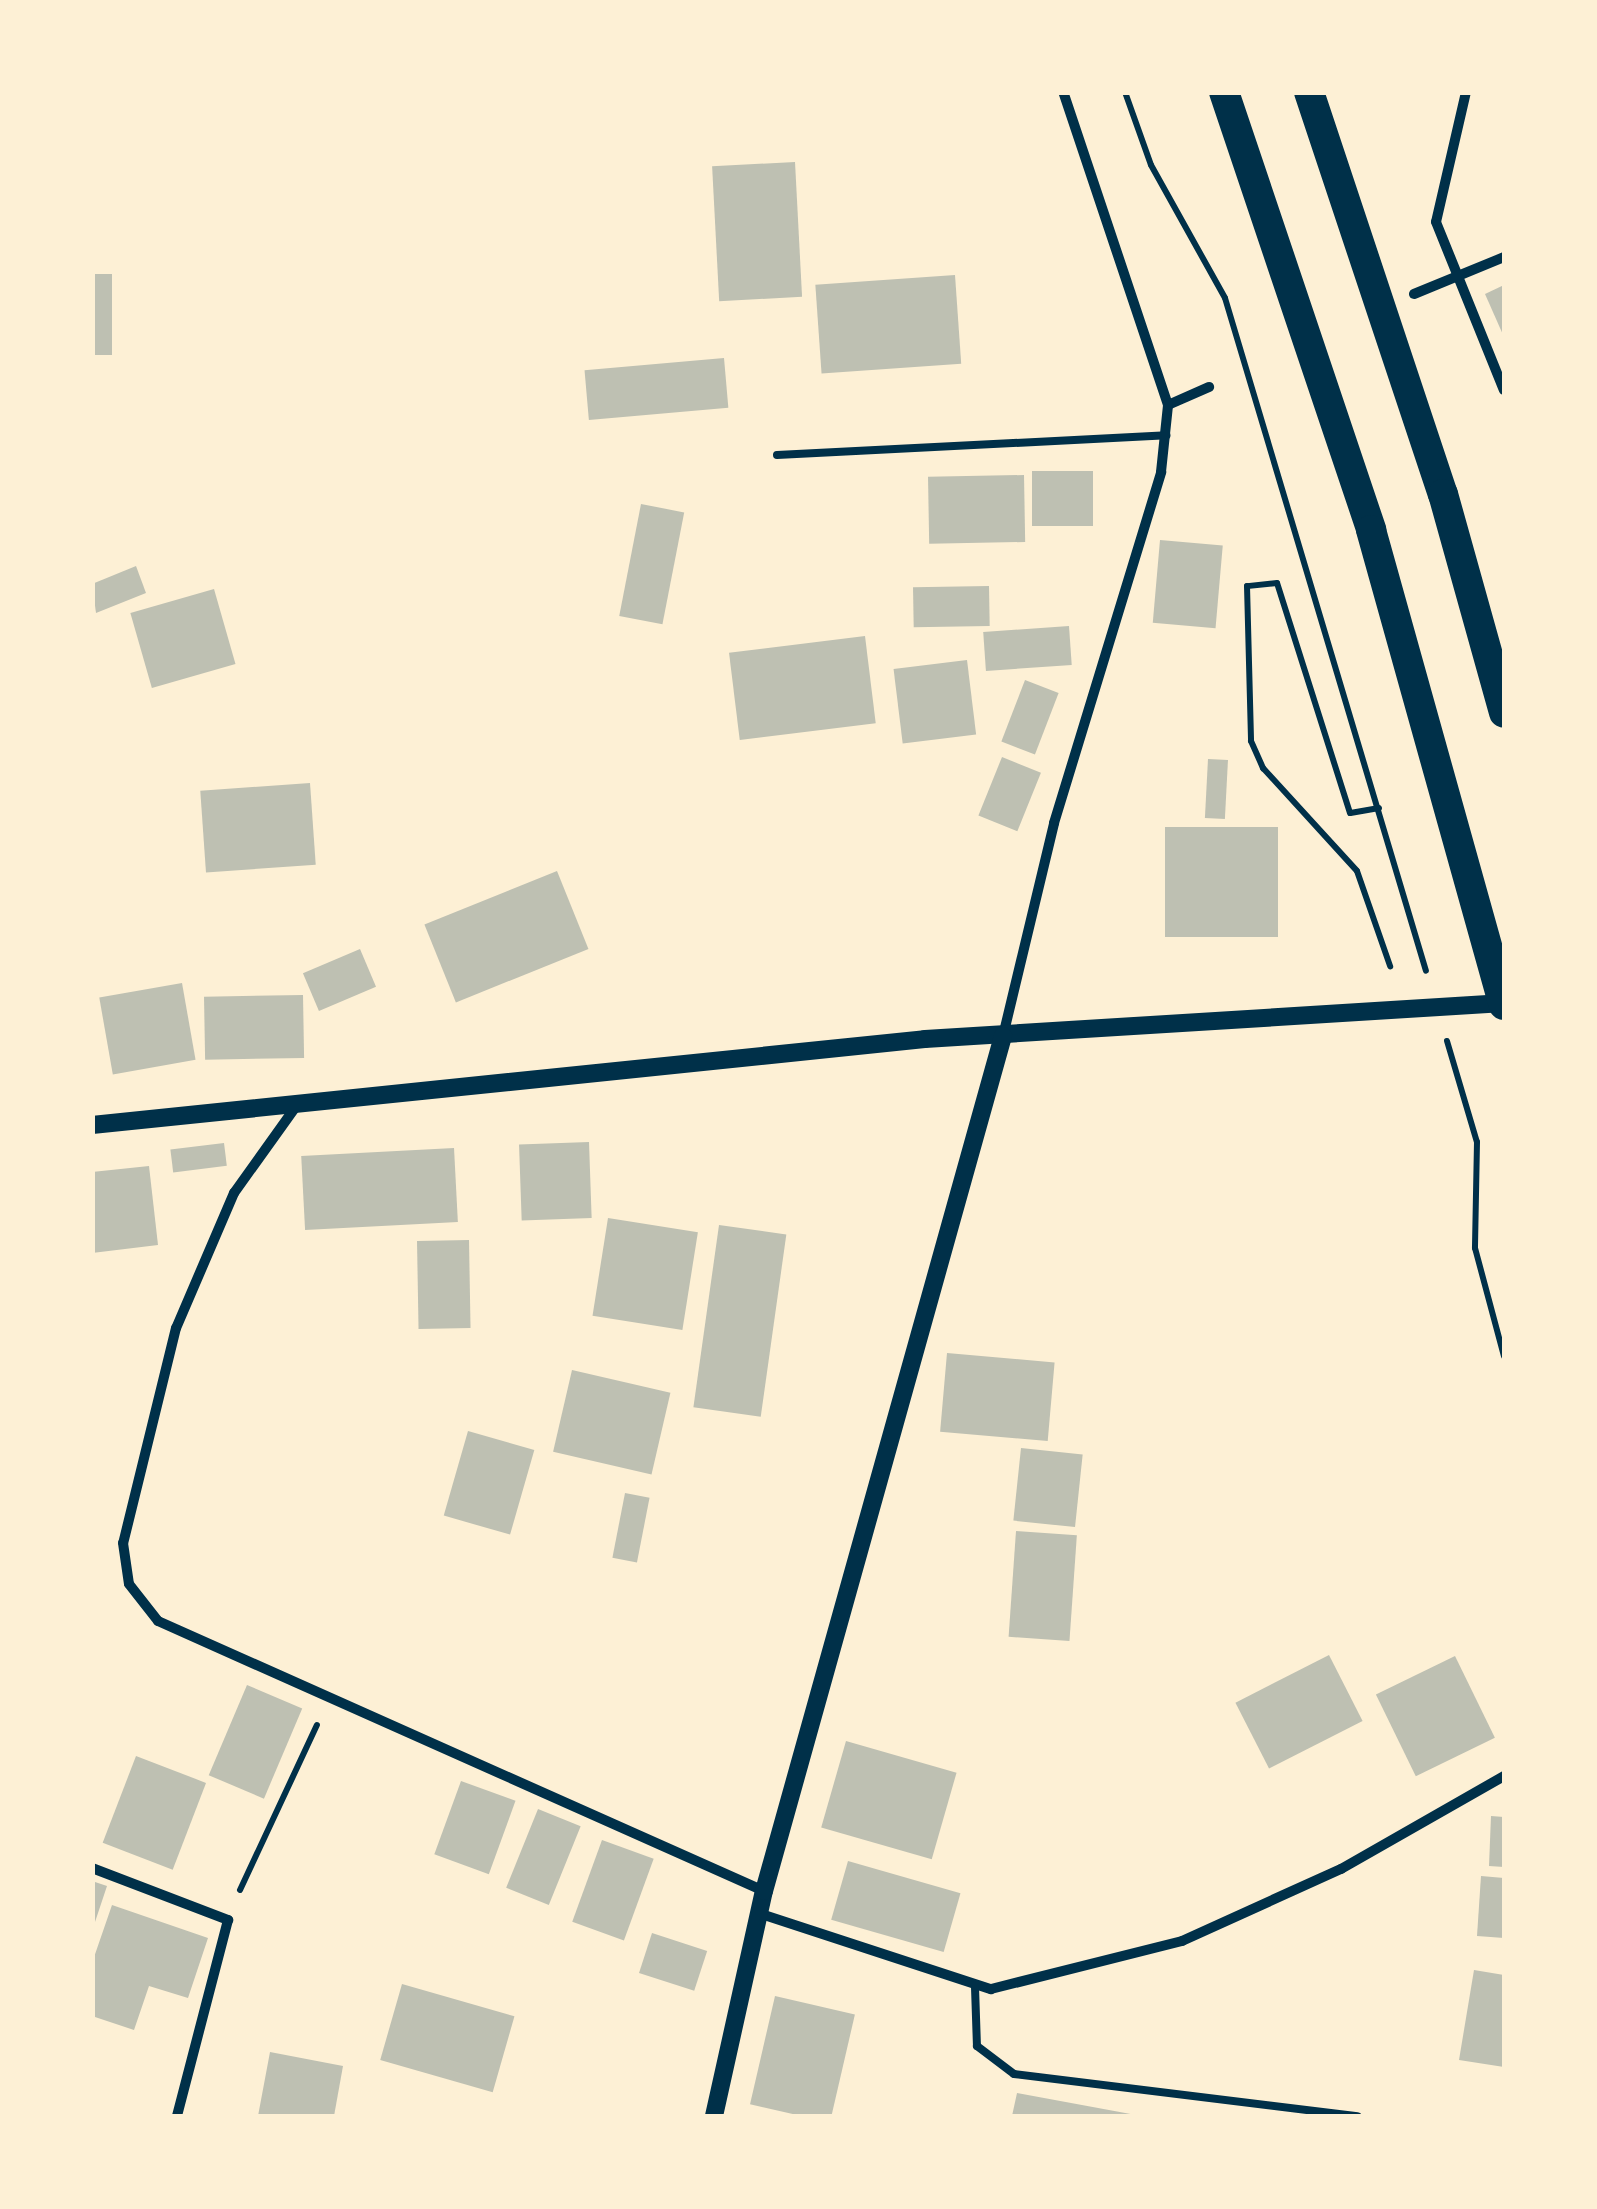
<!DOCTYPE html>
<style>
body{margin:0}
#map{position:relative;width:1597px;height:2209px;overflow:hidden;background:#fdf0d5;font-family:Rubik,sans-serif}
div>[style]{position:absolute}
.building>*{inset:0;background:#bec0b2;transform-origin:0 0}
.path>*{height:6px;margin:-3px;padding:0 3px;transform-origin:3px;border-radius:3px;background:#003049}
.service>*{height:8px;margin:-4px;padding:0 4px;transform-origin:4px;border-radius:4px;background:#003049}
.minor>*{height:10px;margin:-5px;padding:0 5px;transform-origin:5px;border-radius:5px;background:#003049}
.tertiary>*{height:18px;margin:-9px;padding:0 9px;transform-origin:9px;border-radius:9px;background:#003049}
.motorway>*{height:30px;margin:-15px;padding:0 15px;transform-origin:15px;border-radius:15px;background:#003049}
span{translate:-50% -50%;white-space:nowrap;text-align:center;line-height:1.15;-webkit-text-stroke:8px #fdf0d5;paint-order:stroke}
.frame{position:absolute;inset:0;border:95px solid #fdf0d5;pointer-events:none}
</style>
<div id="map">
<div class="building">
<i style="left:795px;top:162px;width:135px;height:83px;rotate:87deg"></i>
<i style="left:92px;top:274px;width:20px;height:81px"></i>
<i style="left:955px;top:275px;width:89px;height:140px;rotate:86deg"></i>
<i style="clip-path:polygon(1504px 285px,1504px 337px,1485px 294px)"></i>
<i style="left:724px;top:358px;width:50px;height:140px;rotate:85deg"></i>
<i style="left:1032px;top:471px;width:61px;height:55px"></i>
<i style="left:1024px;top:475px;width:67px;height:96px;rotate:89deg"></i>
<i style="left:641px;top:504px;width:44px;height:114px;rotate:11deg"></i>
<i style="left:1160px;top:540px;width:63px;height:83px;rotate:5deg"></i>
<i style="clip-path:polygon(136px 566px,146px 593px,96px 613px,92px 584px)"></i>
<i style="left:989px;top:586px;width:40px;height:76px;rotate:89deg"></i>
<i style="left:214px;top:589px;width:78px;height:87px;rotate:74deg"></i>
<i style="left:1069px;top:626px;width:39px;height:86px;rotate:86deg"></i>
<i style="left:865px;top:636px;width:88px;height:137px;rotate:83deg"></i>
<i style="left:967px;top:660px;width:75px;height:74px;rotate:83deg"></i>
<i style="left:1025px;top:680px;width:36px;height:66px;rotate:21deg"></i>
<i style="left:1002px;top:757px;width:42px;height:63px;rotate:22deg"></i>
<i style="left:1208px;top:759px;width:20px;height:59px;rotate:3deg"></i>
<i style="left:310px;top:783px;width:82px;height:110px;rotate:86deg"></i>
<i style="left:1165px;top:827px;width:113px;height:110px"></i>
<i style="left:557px;top:871px;width:84px;height:143px;rotate:68deg"></i>
<i style="left:360px;top:949px;width:41px;height:62px;rotate:67deg"></i>
<i style="left:182px;top:983px;width:78px;height:84px;rotate:80deg"></i>
<i style="left:303px;top:995px;width:63px;height:99px;rotate:89deg"></i>
<i style="left:589px;top:1142px;width:76px;height:70px;rotate:88deg"></i>
<i style="left:224px;top:1143px;width:23px;height:54px;rotate:83deg"></i>
<i style="left:454px;top:1148px;width:74px;height:153px;rotate:87deg"></i>
<i style="clip-path:polygon(149px 1166px,158px 1245px,92px 1253px,92px 1172px)"></i>
<i style="left:608px;top:1218px;width:91px;height:99px;rotate:9deg"></i>
<i style="left:719px;top:1225px;width:68px;height:184px;rotate:8deg"></i>
<i style="left:469px;top:1240px;width:88px;height:52px;rotate:89deg"></i>
<i style="left:947px;top:1353px;width:108px;height:79px;rotate:5deg"></i>
<i style="left:572px;top:1370px;width:101px;height:84px;rotate:13deg"></i>
<i style="left:468px;top:1431px;width:69px;height:88px;rotate:16deg"></i>
<i style="left:1021px;top:1448px;width:62px;height:73px;rotate:6deg"></i>
<i style="left:625px;top:1493px;width:25px;height:66px;rotate:11deg"></i>
<i style="left:1016px;top:1531px;width:61px;height:106px;rotate:4deg"></i>
<i style="left:1329px;top:1655px;width:74px;height:105px;rotate:63deg"></i>
<i style="left:1455px;top:1656px;width:91px;height:88px;rotate:64deg"></i>
<i style="left:247px;top:1685px;width:60px;height:98px;rotate:23deg"></i>
<i style="left:846px;top:1741px;width:115px;height:90px;rotate:16deg"></i>
<i style="left:136px;top:1756px;width:75px;height:93px;rotate:21deg"></i>
<i style="left:461px;top:1781px;width:58px;height:78px;rotate:20deg"></i>
<i style="left:538px;top:1809px;width:46px;height:85px;rotate:22deg"></i>
<i style="clip-path:polygon(1491px 1816px,1504px 1817px,1504px 1867px,1489px 1866px)"></i>
<i style="left:602px;top:1840px;width:55px;height:87px;rotate:20deg"></i>
<i style="left:848px;top:1861px;width:117px;height:61px;rotate:16deg"></i>
<i style="clip-path:polygon(1481px 1876px,1504px 1878px,1504px 1938px,1477px 1936px)"></i>
<i style="clip-path:polygon(92px 1881px,107px 1886px,93px 1928px,92px 1928px)"></i>
<i style="clip-path:polygon(112px 1905px,208px 1938px,188px 1998px,149px 1986px,134px 2030px,92px 2016px,92px 1963px)"></i>
<i style="left:652px;top:1933px;width:58px;height:42px;rotate:18deg"></i>
<i style="clip-path:polygon(1474px 1970px,1504px 1975px,1504px 2067px,1459px 2060px)"></i>
<i style="left:402px;top:1984px;width:117px;height:79px;rotate:16deg"></i>
<i style="left:775px;top:1996px;width:82px;height:111px;rotate:13deg"></i>
<i style="clip-path:polygon(270px 2052px,343px 2066px,334px 2116px,258px 2116px)"></i>
<i style="clip-path:polygon(1017px 2093px,1136px 2115px,1135px 2116px,1012px 2116px)"></i>
</div>
<div class="path">
<i style="left:1125px;top:92px;width:77px;rotate:70.4deg"></i>
<i style="left:1151px;top:165px;width:152px;rotate:60.9deg"></i>
<i style="left:1225px;top:298px;width:702px;rotate:73.37deg"></i>
<i style="left:1379px;top:808px;width:29px;rotate:170deg"></i>
<i style="left:1350px;top:813px;width:241px;rotate:-107.6deg"></i>
<i style="left:1277px;top:583px;width:30px;rotate:174deg"></i>
<i style="left:1247px;top:586px;width:155px;rotate:88.5deg"></i>
<i style="left:1251px;top:741px;width:30px;rotate:66deg"></i>
<i style="left:1263px;top:768px;width:139px;rotate:47.6deg"></i>
<i style="left:1357px;top:871px;width:101px;rotate:70.8deg"></i>
<i style="left:1447px;top:1041px;width:105px;rotate:73.5deg"></i>
<i style="left:1477px;top:1142px;width:106px;rotate:91.1deg"></i>
<i style="left:1475px;top:1248px;width:112px;rotate:75deg"></i>
<i style="left:240px;top:1890px;width:182px;rotate:-65deg"></i>
</div>
<div class="service">
<i style="left:777px;top:455px;width:390px;rotate:-2.9deg"></i>
<i style="left:975px;top:1987px;width:59px;rotate:88.1deg"></i>
<i style="left:977px;top:2046px;width:46px;rotate:37.1deg"></i>
<i style="left:1014px;top:2074px;width:346px;rotate:7deg"></i>
</div>
<div class="minor">
<i style="left:1466px;top:92px;width:133px;rotate:103deg"></i>
<i style="left:1436px;top:222px;width:181px;rotate:68deg"></i>
<i style="left:1414px;top:294px;width:97px;rotate:-22.3deg"></i>
<i style="left:1168px;top:405px;width:45px;rotate:-23.7deg"></i>
<i style="left:1003px;top:1036px;width:219px;rotate:-76.5deg"></i>
<i style="left:1054px;top:823px;width:367px;rotate:-73deg"></i>
<i style="left:1161px;top:472px;width:67px;rotate:-84deg"></i>
<i style="left:1168px;top:405px;width:330px;rotate:-108.5deg"></i>
<i style="left:297px;top:1105px;width:108px;rotate:125.6deg"></i>
<i style="left:234px;top:1193px;width:147px;rotate:113.2deg"></i>
<i style="left:176px;top:1328px;width:221px;rotate:103.8deg"></i>
<i style="left:123px;top:1543px;width:41px;rotate:81.7deg"></i>
<i style="left:129px;top:1584px;width:47px;rotate:51.9deg"></i>
<i style="left:158px;top:1621px;width:663px;rotate:24.02deg"></i>
<i style="left:92px;top:1868px;width:146px;rotate:20.9deg"></i>
<i style="left:228px;top:1920px;width:203px;rotate:104.6deg"></i>
<i style="left:761px;top:1914px;width:242px;rotate:18.1deg"></i>
<i style="left:991px;top:1989px;width:197px;rotate:-14.1deg"></i>
<i style="left:1182px;top:1941px;width:175px;rotate:-24.4deg"></i>
<i style="left:1341px;top:1869px;width:188px;rotate:-29.7deg"></i>
</div>
<div class="tertiary">
<i style="left:92px;top:1125px;width:837px;rotate:-5.89deg"></i>
<i style="left:925px;top:1039px;width:580px;rotate:-3.56deg"></i>
<i style="left:714px;top:2116px;width:230px;rotate:-77.5deg"></i>
<i style="left:764px;top:1891px;width:888px;rotate:-74.38deg"></i>
</div>
<div class="motorway">
<i style="left:1224px;top:92px;width:462px;rotate:71.4deg"></i>
<i style="left:1371px;top:530px;width:493px;rotate:74.4deg"></i>
<i style="left:1309px;top:92px;width:424px;rotate:71.6deg"></i>
<i style="left:1443px;top:494px;width:227px;rotate:74.4deg"></i>
</div>
<div class="frame"></div>
</div>
